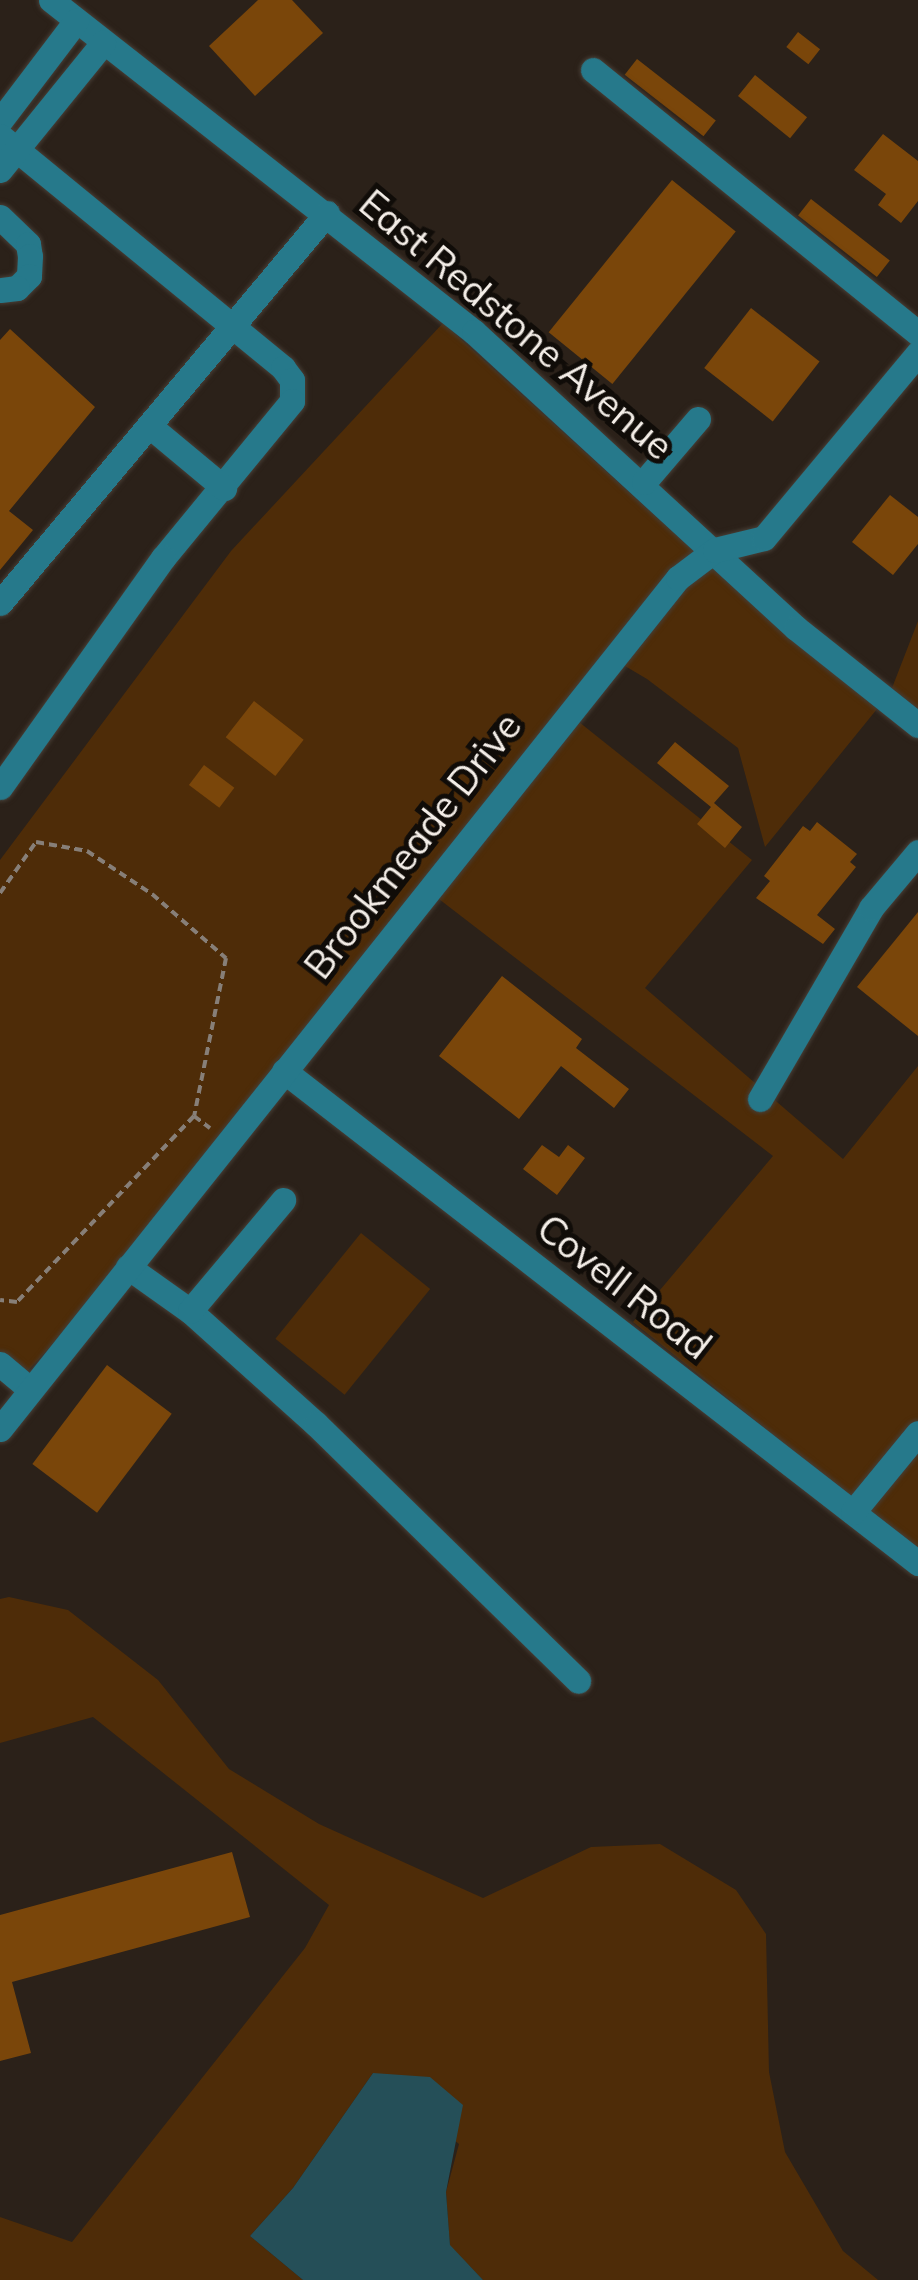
<!DOCTYPE html>
<style>
body{margin:0}
#map{position:relative;width:918px;height:2280px;overflow:hidden;background:#2b2119;font-family:Mulish,sans-serif}
div>[style]{position:absolute}
.green>*{inset:0;background:#4e2c08;transform-origin:0 0}
.water>*{inset:0;background:#254f58}
.building>*{inset:0;background:#7a460a;transform-origin:0 0}
.path>*{height:4px;margin-top:-2px;transform-origin:0;background:repeating-linear-gradient(90deg,#877f78 0 8px,transparent 0 13px)}
.roads{filter:drop-shadow(0 0 2px #473e36) drop-shadow(0 0 2px #473e36)}
.minor>*{height:25px;margin:-12.5px;padding:0 12.5px;transform-origin:12.5px;border-radius:12.5px;background:#26798b}
span{translate:-50% -50%;white-space:nowrap;text-align:center;line-height:1.15;-webkit-text-stroke:10px #100c08;paint-order:stroke}
.street-label{font-size:38px;color:#f4eee8}
</style>
<div id="map">
<div class="green">
<i style="clip-path:polygon(443px 323px,788px 637px,877px 709px,765px 847px,738px 748px,647px 679px,608px 656px,564px 710px,752px 860px,645px 988px,843px 1159px,918px 1066px,918px 1551px,633px 1322px,773px 1156px,422px 886px,50px 1347px,25px 1374px,0 1354px,0 860px,231px 551px)"></i>
<i style="clip-path:polygon(918px 621px,918px 709px,892px 688px)"></i>
<i style="left:361px;top:1233px;width:89px;height:136px;rotate:39deg"></i>
<i style="clip-path:polygon(9px 1597px,68px 1610px,158px 1680px,229px 1769px,319px 1824px,483px 1898px,591px 1847px,660px 1844px,736px 1890px,766px 1934px,769px 2072px,785px 2152px,843px 2251px,878px 2280px,483px 2280px,450px 2246px,446px 2192px,459px 2144px,373px 2073px,293px 2188px,250px 2236px,303px 2280px,0 2280px,0 2217px,72px 2242px,305px 1948px,329px 1905px,93px 1717px,0 1743px,0 1599px)"></i>
</div>
<div class="water">
<i style="clip-path:polygon(373px 2073px,430px 2077px,463px 2105px,446px 2192px,450px 2245px,483px 2280px,303px 2280px,250px 2236px,293px 2188px)"></i>
</div>
<div class="building">
<i style="clip-path:polygon(258px 0,292px 0,323px 33px,255px 96px,209px 46px)"></i>
<i style="left:798px;top:32px;width:28px;height:19px;rotate:38deg"></i>
<i style="left:637px;top:59px;width:100px;height:20px;rotate:38deg"></i>
<i style="left:755px;top:75px;width:67px;height:27px;rotate:39deg"></i>
<i style="clip-path:polygon(883px 134px,918px 161px,918px 201px,901px 223px,878px 205px,886px 194px,854px 170px)"></i>
<i style="left:672px;top:180px;width:82px;height:196px;rotate:39deg"></i>
<i style="left:811px;top:199px;width:100px;height:21px;rotate:38deg"></i>
<i style="left:751px;top:308px;width:87px;height:76px;rotate:38deg"></i>
<i style="clip-path:polygon(10px 329px,95px 407px,9px 511px,33px 530px,0 570px,0 340px)"></i>
<i style="clip-path:polygon(890px 495px,918px 517px,918px 544px,893px 575px,852px 542px)"></i>
<i style="left:254px;top:701px;width:63px;height:46px;rotate:38deg"></i>
<i style="clip-path:polygon(675px 742px,729px 786px,714px 803px,742px 827px,725px 848px,697px 824px,711px 807px,657px 763px)"></i>
<i style="left:204px;top:765px;width:38px;height:25px;rotate:37deg"></i>
<i style="clip-path:polygon(817px 822px,857px 854px,850px 862px,856px 867px,817px 915px,835px 929px,823px 944px,756px 898px,770px 881px,764px 876px,803px 826px,810px 831px)"></i>
<i style="clip-path:polygon(918px 912px,918px 1036px,857px 987px)"></i>
<i style="clip-path:polygon(502px 976px,582px 1039px,576px 1048px,629px 1089px,614px 1108px,561px 1066px,519px 1119px,439px 1056px)"></i>
<i style="clip-path:polygon(542px 1145px,559px 1157px,568px 1145px,585px 1158px,557px 1195px,523px 1169px)"></i>
<i style="left:107px;top:1365px;width:81px;height:124px;rotate:37deg"></i>
<i style="clip-path:polygon(232px 1852px,250px 1917px,12px 1982px,31px 2053px,0 2061px,0 1915px)"></i>
</div>
<div class="path">
<i style="left:0;top:893px;width:62px;rotate:-54.8deg"></i>
<i style="left:36px;top:842px;width:52px;rotate:10deg"></i>
<i style="left:87px;top:851px;width:78px;rotate:33.5deg"></i>
<i style="left:152px;top:894px;width:98px;rotate:40.9deg"></i>
<i style="left:226px;top:958px;width:161px;rotate:101.4deg"></i>
<i style="left:194px;top:1116px;width:257px;rotate:133.6deg"></i>
<i style="left:17px;top:1302px;width:17px;rotate:-173deg"></i>
<i style="left:194px;top:1116px;width:20px;rotate:37deg"></i>
</div>
<div class="roads">
<div class="minor">
<i style="left:51px;top:0;width:538px;rotate:38.13deg"></i>
<i style="left:474px;top:332px;width:437px;rotate:42.6deg"></i>
<i style="left:796px;top:628px;width:156px;rotate:38.5deg"></i>
<i style="left:593px;top:70px;width:418px;rotate:39deg"></i>
<i style="left:0;top:121px;width:126px;rotate:-52.8deg"></i>
<i style="left:0;top:136px;width:366px;rotate:39.3deg"></i>
<i style="left:283px;top:368px;width:15px;rotate:53deg"></i>
<i style="left:292px;top:380px;width:21px;rotate:90deg"></i>
<i style="left:292px;top:401px;width:203px;rotate:129.4deg"></i>
<i style="left:163px;top:558px;width:281px;rotate:125.4deg"></i>
<i style="left:0;top:170px;width:164px;rotate:-51deg"></i>
<i style="left:0;top:217px;width:39px;rotate:44deg"></i>
<i style="left:28px;top:244px;width:12px;rotate:81deg"></i>
<i style="left:30px;top:256px;width:20px;rotate:93deg"></i>
<i style="left:29px;top:276px;width:17px;rotate:135deg"></i>
<i style="left:17px;top:288px;width:17px;rotate:173deg"></i>
<i style="left:152px;top:428px;width:94px;rotate:39.8deg"></i>
<i style="left:644px;top:482px;width:83px;rotate:-49.4deg"></i>
<i style="left:0;top:603px;width:509px;rotate:-50.02deg"></i>
<i style="left:284px;top:1071px;width:803px;rotate:37.81deg"></i>
<i style="left:760px;top:1099px;width:221px;rotate:-59.8deg"></i>
<i style="left:871px;top:908px;width:73px;rotate:-50deg"></i>
<i style="left:128px;top:1267px;width:76px;rotate:35.4deg"></i>
<i style="left:190px;top:1311px;width:169px;rotate:41.9deg"></i>
<i style="left:316px;top:1424px;width:367px;rotate:44.4deg"></i>
<i style="left:190px;top:1311px;width:145px;rotate:-50deg"></i>
<i style="left:0;top:1364px;width:40px;rotate:40deg"></i>
<i style="left:0;top:1429px;width:1088px;rotate:-51.46deg"></i>
<i style="left:678px;top:578px;width:46px;rotate:-37.1deg"></i>
<i style="left:715px;top:550px;width:50px;rotate:-13.8deg"></i>
<i style="left:764px;top:538px;width:241px;rotate:-50.2deg"></i>
<i style="left:853px;top:1512px;width:102px;rotate:-50.6deg"></i>
</div>
</div>
<div class="street-label">
<span style="left:516px;top:325px;rotate:40deg">East Redstone Avenue</span>
<span style="left:413px;top:846px;rotate:-52deg">Brookmeade Drive</span>
<span style="left:624px;top:1287px;rotate:38deg">Covell Road</span>
</div>
</div>
